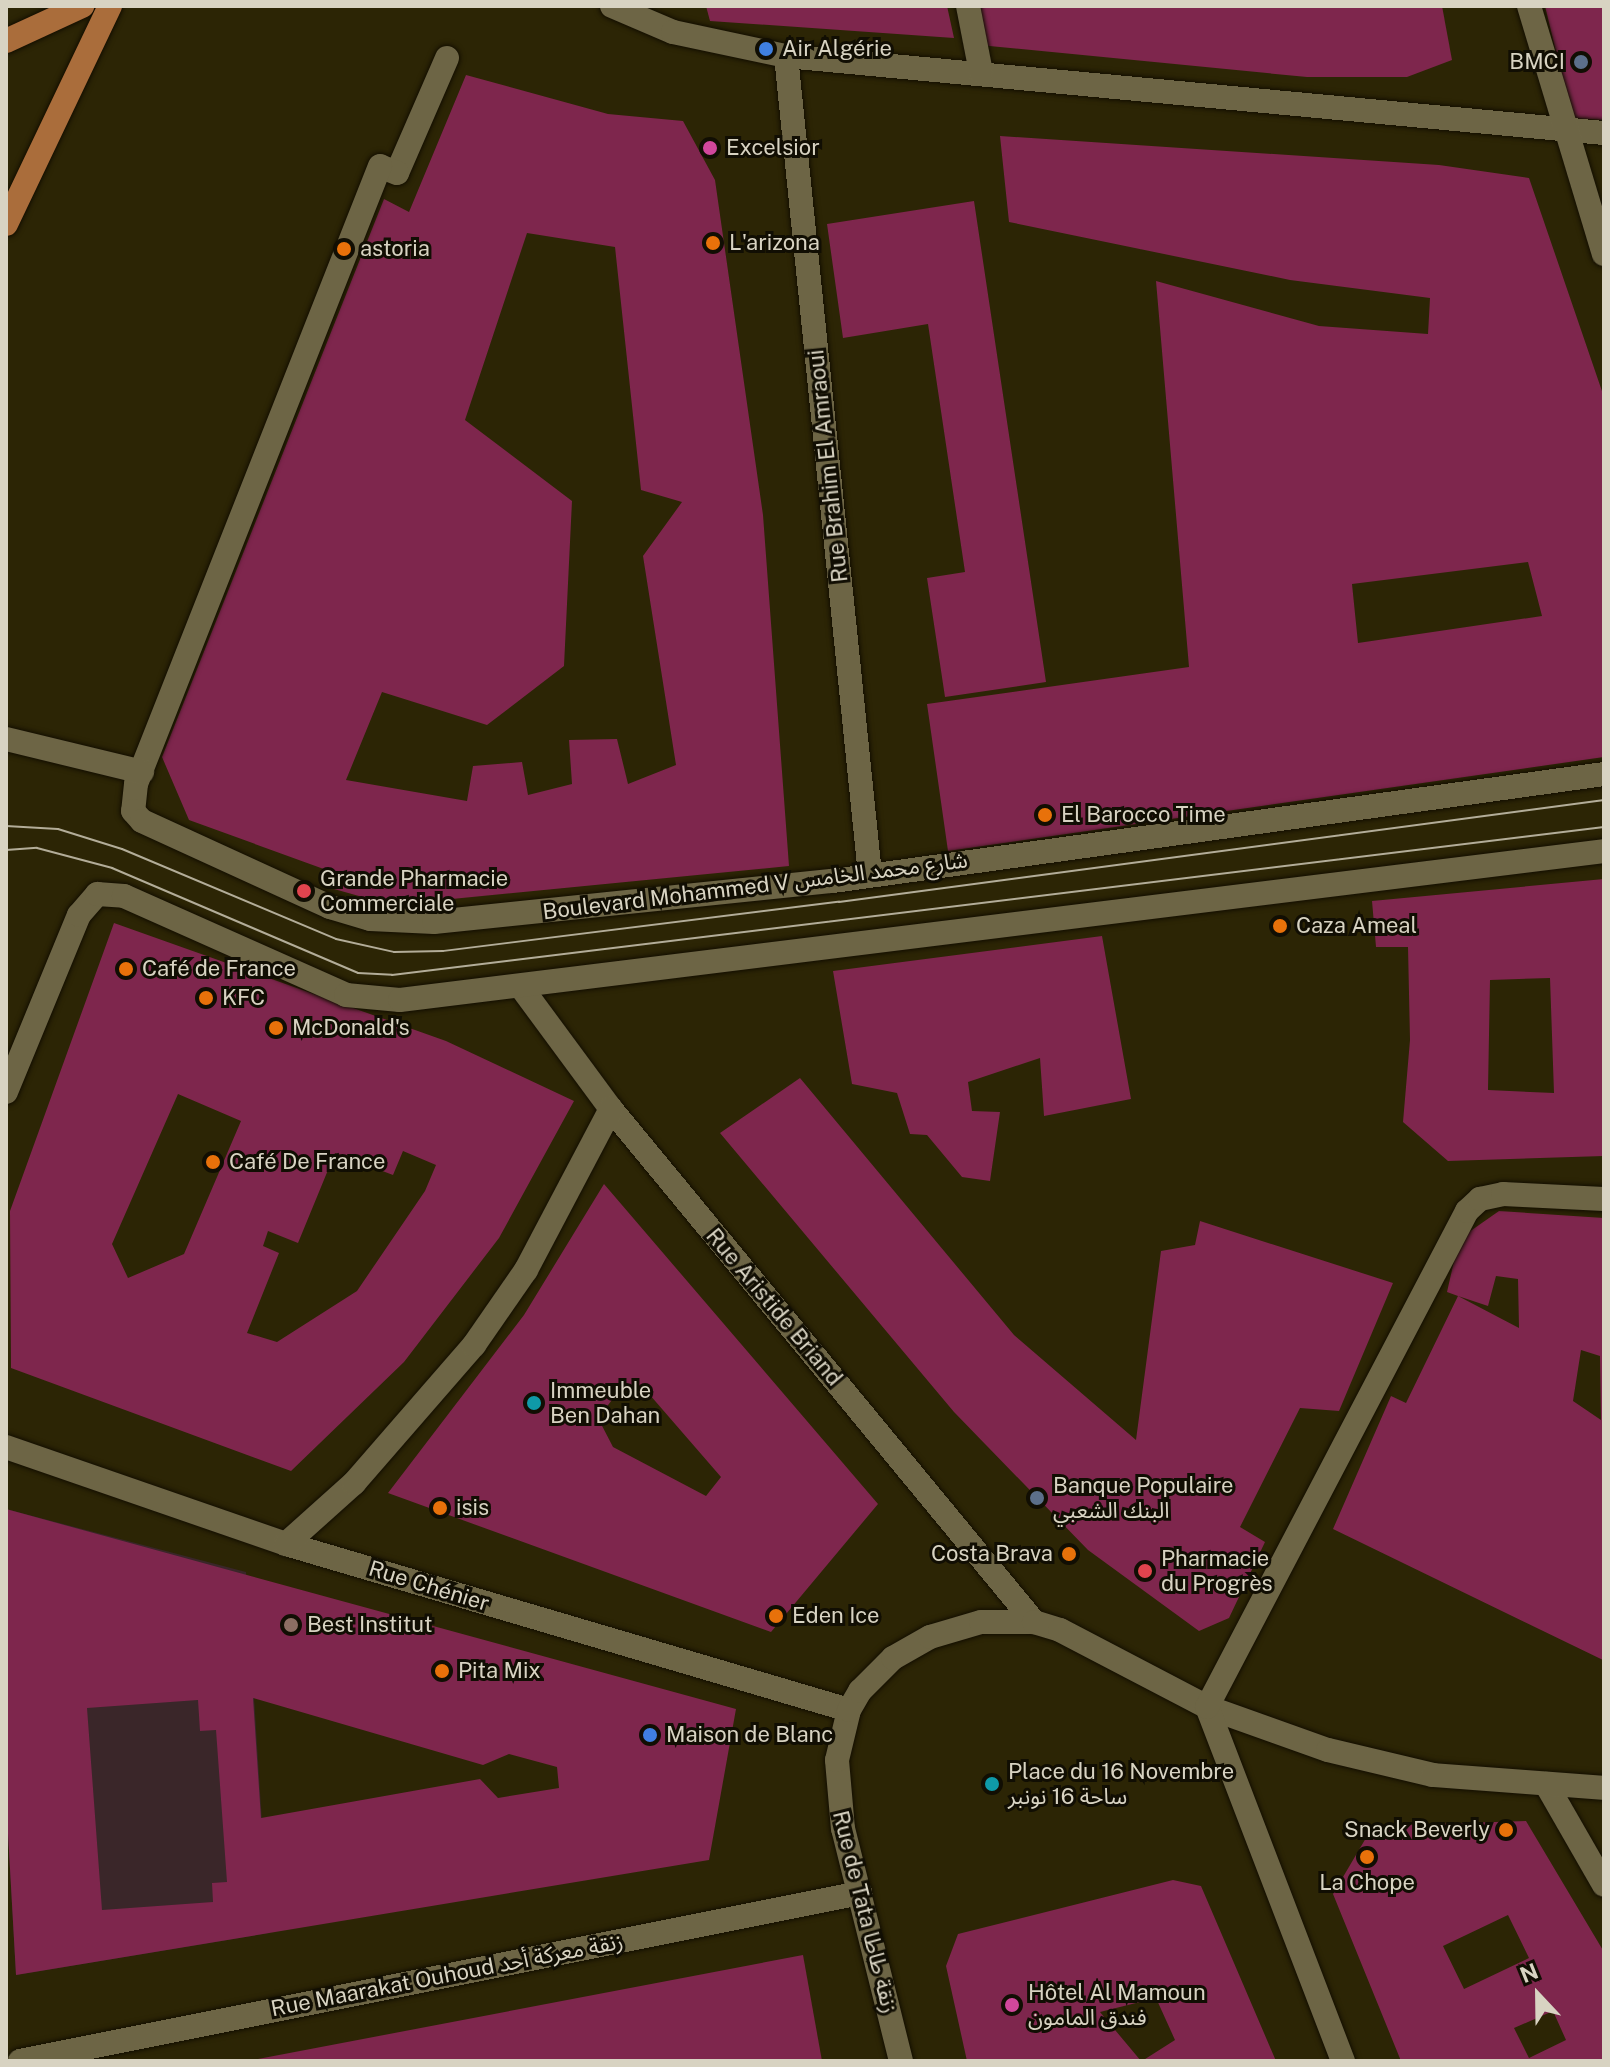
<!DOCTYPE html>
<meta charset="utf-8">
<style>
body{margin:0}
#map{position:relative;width:1610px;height:2067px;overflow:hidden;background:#2c2505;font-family:"Public Sans","Noto Sans Arabic",sans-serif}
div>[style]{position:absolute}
.commercial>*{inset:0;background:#3a2629}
.building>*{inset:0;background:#7e264d}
.roads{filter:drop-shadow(0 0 2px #130e00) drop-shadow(0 0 2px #130e00)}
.minor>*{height:24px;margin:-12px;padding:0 12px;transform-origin:12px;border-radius:12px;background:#6d6545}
.major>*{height:24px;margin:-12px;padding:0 12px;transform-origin:12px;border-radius:12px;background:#aa6d3b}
.tram>*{height:2px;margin:-1px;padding:0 1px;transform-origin:1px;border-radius:1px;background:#b3ad99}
.dots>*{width:22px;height:22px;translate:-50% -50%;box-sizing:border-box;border:4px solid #110e03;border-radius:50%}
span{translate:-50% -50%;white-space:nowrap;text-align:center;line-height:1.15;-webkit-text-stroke:6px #110e03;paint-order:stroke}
.poi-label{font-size:22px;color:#d8d3c2}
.left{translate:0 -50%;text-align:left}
.right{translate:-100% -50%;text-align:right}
.street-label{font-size:22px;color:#d8d3c2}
.frame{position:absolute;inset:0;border:8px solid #d8d3c2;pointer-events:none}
.north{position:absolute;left:1498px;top:1955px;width:80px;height:80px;-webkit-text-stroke:6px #110e03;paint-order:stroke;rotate:338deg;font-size:22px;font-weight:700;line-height:32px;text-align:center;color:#d8d3c2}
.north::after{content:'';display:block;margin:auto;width:28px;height:36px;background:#d8d3c2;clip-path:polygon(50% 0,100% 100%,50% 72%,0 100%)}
</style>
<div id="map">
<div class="commercial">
<i style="clip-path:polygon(6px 1509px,246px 1572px,269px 1933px,16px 1975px,6px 1798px)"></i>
</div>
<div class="building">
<i style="clip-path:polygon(706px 6px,947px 6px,954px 38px,710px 21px)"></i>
<i style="clip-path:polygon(973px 6px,1442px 6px,1452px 60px,1407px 77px,1307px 77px,979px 45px)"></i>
<i style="clip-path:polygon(1545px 6px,1604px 6px,1604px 120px,1572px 118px)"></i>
<i style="clip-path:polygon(evenodd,466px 75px,608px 114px,683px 121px,715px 180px,763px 515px,789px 866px,391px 905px,334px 889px,332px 872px,189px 820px,162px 757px,384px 199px,409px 212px,466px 75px,527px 233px,615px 247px,641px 490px,682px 502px,643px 556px,676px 765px,628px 784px,617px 739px,569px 740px,572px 784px,528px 795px,522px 762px,473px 766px,467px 801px,346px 780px,382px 692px,487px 725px,564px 666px,572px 501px,465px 420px,527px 233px)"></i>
<i style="clip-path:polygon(evenodd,1000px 136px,1439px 165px,1529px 178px,1604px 397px,1604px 757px,948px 851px,927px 704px,1189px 667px,1156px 281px,1319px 326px,1428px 334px,1430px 298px,1290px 280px,1009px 222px,1000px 136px,1528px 562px,1542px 616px,1358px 643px,1352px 584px,1528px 562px)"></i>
<i style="clip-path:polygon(974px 201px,1046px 682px,945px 697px,927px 578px,965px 572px,928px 324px,843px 338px,827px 224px)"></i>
<i style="clip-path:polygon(evenodd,1604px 879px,1604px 1156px,1448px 1161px,1403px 1122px,1410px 1040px,1408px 947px,1376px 947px,1372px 901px,1604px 879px,1550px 978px,1554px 1093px,1488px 1090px,1490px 980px,1550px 978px)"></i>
<i style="clip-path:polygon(evenodd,114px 923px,446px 1041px,574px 1101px,499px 1238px,404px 1362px,291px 1471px,11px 1368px,10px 1211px,114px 923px,178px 1094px,241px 1121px,184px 1254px,128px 1278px,112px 1244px,178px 1094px,114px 923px,403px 1151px,436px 1165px,425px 1191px,357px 1291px,277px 1342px,247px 1333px,279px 1253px,263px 1246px,268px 1231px,298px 1243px,335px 1153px,393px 1175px,403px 1151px)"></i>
<i style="clip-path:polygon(1102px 936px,1131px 1099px,1044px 1116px,1040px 1058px,968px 1082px,972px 1111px,1000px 1112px,990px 1181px,962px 1177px,927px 1135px,910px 1134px,897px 1093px,852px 1084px,833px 971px)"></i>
<i style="clip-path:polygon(800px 1078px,1014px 1335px,1136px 1440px,1161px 1251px,1195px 1245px,1200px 1221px,1393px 1283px,1339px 1411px,1300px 1408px,1240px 1527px,1265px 1542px,1229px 1618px,1199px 1631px,1088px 1550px,954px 1412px,720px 1133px)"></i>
<i style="clip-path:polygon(evenodd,604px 1184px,878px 1504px,771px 1632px,388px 1493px,524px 1315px,604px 1184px,622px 1387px,643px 1387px,721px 1477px,706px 1496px,613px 1447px,598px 1418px,622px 1387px)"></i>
<i style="clip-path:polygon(evenodd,1499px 1211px,1604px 1218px,1603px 1660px,1333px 1529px,1391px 1396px,1406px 1403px,1458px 1296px,1447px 1292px,1459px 1239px,1499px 1211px,1496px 1276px,1518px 1279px,1519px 1328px,1458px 1296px,1488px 1306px,1496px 1276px,1499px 1211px,1581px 1350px,1600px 1356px,1601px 1420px,1573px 1401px,1581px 1350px)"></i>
<i style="clip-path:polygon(evenodd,6px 1509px,736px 1709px,709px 1860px,16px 1975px,6px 1798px,6px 1509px,253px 1698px,483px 1765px,509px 1754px,557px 1767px,559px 1788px,498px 1798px,480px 1779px,261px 1818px,253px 1698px,6px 1509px,198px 1700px,200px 1731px,216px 1730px,227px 1882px,212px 1883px,213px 1902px,102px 1910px,87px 1708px,198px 1700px)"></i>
<i style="clip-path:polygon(evenodd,1526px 1821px,1604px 1952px,1604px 2061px,1401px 2061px,1333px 1894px,1373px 1826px,1526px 1821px,1508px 1915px,1529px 1958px,1464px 1989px,1443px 1946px,1508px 1915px,1526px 1821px,1553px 2011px,1566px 2040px,1529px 2058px,1514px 2028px,1553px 2011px)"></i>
<i style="clip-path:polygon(1173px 1880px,1201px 1886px,1276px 2061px,1142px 2061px,1175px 2040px,1156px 1998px,1100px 2012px,1141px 2061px,967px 2061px,946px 1966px,958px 1934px)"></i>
<i style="clip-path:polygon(803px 1955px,822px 2061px,253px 2061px,253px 2060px)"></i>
</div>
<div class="roads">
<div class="minor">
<i style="left:612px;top:6px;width:66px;rotate:23.1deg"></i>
<i style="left:673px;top:32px;width:116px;rotate:12deg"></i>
<i style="left:786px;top:56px;width:822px;rotate:5.38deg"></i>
<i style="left:968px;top:6px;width:67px;rotate:78.9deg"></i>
<i style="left:1529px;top:6px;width:259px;rotate:73.2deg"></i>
<i style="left:786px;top:56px;width:823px;rotate:84.14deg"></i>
<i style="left:447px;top:58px;width:125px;rotate:113.5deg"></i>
<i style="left:397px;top:173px;width:18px;rotate:-158deg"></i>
<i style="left:380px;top:166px;width:664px;rotate:111.55deg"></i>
<i style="left:136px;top:784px;width:27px;rotate:96deg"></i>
<i style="left:133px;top:811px;width:13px;rotate:48deg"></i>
<i style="left:142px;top:821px;width:207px;rotate:24.6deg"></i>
<i style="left:330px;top:907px;width:42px;rotate:16.7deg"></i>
<i style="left:370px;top:919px;width:64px;rotate:2.7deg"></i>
<i style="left:434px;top:922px;width:401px;rotate:-5.9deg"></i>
<i style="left:833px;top:881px;width:778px;rotate:-7.9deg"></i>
<i style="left:6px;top:739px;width:140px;rotate:13.6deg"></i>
<i style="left:521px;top:987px;width:152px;rotate:53.6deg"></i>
<i style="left:611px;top:1109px;width:665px;rotate:50.49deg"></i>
<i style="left:6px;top:1092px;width:191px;rotate:-67.6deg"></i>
<i style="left:79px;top:915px;width:28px;rotate:-49deg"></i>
<i style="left:97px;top:894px;width:27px;rotate:4deg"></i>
<i style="left:124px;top:896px;width:243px;rotate:24deg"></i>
<i style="left:346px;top:995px;width:54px;rotate:5.3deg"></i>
<i style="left:400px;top:1000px;width:1213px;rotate:-7.05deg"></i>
<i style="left:6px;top:1447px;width:296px;rotate:19.1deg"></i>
<i style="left:286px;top:1544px;width:587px;rotate:16.43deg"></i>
<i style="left:286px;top:1544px;width:91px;rotate:-41.9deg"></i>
<i style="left:354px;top:1483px;width:183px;rotate:-49deg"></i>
<i style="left:474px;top:1345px;width:91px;rotate:-55.3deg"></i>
<i style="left:526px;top:1270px;width:182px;rotate:-62.2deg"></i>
<i style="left:1546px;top:1784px;width:116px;rotate:60.1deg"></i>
<i style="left:20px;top:2061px;width:857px;rotate:-11.31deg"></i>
<i style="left:901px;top:2061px;width:239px;rotate:-104deg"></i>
<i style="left:843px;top:1829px;width:69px;rotate:-95deg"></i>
<i style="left:837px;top:1760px;width:51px;rotate:-76.5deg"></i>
<i style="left:849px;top:1710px;width:22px;rotate:-60deg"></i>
<i style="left:860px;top:1691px;width:47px;rotate:-45deg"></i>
<i style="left:893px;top:1658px;width:43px;rotate:-29.6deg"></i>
<i style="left:930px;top:1637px;width:53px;rotate:-16.4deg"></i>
<i style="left:981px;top:1622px;width:53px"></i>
<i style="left:1034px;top:1622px;width:27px;rotate:17deg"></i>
<i style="left:1060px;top:1630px;width:166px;rotate:27.6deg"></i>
<i style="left:1207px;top:1707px;width:128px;rotate:19.6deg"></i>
<i style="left:1328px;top:1750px;width:108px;rotate:13.4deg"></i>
<i style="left:1433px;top:1775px;width:171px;rotate:4.3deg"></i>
<i style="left:1343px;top:2061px;width:379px;rotate:-111deg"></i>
<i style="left:1207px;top:1707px;width:560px;rotate:-62.34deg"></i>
<i style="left:1467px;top:1211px;width:18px;rotate:-43deg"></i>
<i style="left:1480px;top:1199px;width:24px;rotate:-12deg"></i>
<i style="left:1503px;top:1194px;width:101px;rotate:2.8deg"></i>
</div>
<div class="major">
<i style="left:6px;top:41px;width:84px;rotate:-24.7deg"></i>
<i style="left:6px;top:224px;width:242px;rotate:-64.5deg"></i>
</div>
</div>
<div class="tram">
<i style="left:6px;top:826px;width:52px;rotate:3.3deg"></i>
<i style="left:58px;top:829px;width:67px;rotate:17.4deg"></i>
<i style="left:122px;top:849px;width:232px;rotate:22.8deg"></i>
<i style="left:336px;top:939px;width:59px;rotate:12.6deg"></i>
<i style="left:394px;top:952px;width:49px;rotate:-1.2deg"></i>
<i style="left:443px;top:951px;width:399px;rotate:-7.1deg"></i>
<i style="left:839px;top:902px;width:772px;rotate:-7.59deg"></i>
<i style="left:6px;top:850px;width:31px;rotate:-4deg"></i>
<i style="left:37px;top:848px;width:78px;rotate:14.9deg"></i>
<i style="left:112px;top:868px;width:267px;rotate:23.1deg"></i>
<i style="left:358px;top:973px;width:34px;rotate:3deg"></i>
<i style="left:392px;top:975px;width:1221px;rotate:-6.96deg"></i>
</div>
<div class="dots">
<i style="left:766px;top:49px;background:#3f7fe0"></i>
<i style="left:1581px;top:62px;background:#5c6f8a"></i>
<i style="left:710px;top:148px;background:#d1479c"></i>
<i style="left:713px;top:243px;background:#e8710a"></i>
<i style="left:344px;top:249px;background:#e8710a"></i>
<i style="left:1045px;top:815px;background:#e8710a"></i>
<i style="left:304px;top:891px;background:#e0444e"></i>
<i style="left:1280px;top:926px;background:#e8710a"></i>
<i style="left:126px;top:969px;background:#e8710a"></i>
<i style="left:206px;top:998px;background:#e8710a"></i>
<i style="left:276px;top:1028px;background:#e8710a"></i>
<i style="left:213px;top:1162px;background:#e8710a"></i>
<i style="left:534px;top:1403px;background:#0f9aa8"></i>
<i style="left:1037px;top:1498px;background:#5c6f8a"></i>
<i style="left:440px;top:1508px;background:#e8710a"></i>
<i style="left:1069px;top:1554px;background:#e8710a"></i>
<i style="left:1145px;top:1571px;background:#e0444e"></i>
<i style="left:776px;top:1616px;background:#e8710a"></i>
<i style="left:291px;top:1625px;background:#8d6e63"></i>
<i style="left:442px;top:1671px;background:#e8710a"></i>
<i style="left:650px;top:1735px;background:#3f7fe0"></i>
<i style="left:992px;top:1784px;background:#0f9aa8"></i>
<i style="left:1506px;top:1830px;background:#e8710a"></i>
<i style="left:1367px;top:1857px;background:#e8710a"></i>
<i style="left:1012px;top:2005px;background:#d1479c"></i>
</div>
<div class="poi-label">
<span class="left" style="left:782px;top:49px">Air Algérie</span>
<span class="right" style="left:1565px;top:62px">BMCI</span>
<span class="left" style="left:726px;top:148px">Excelsior</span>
<span class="left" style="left:729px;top:243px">L'arizona</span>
<span class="left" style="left:360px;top:249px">astoria</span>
<span class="left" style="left:1061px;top:815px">El Barocco Time</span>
<span class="left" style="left:320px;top:891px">Grande Pharmacie<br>Commerciale</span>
<span class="left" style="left:1296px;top:926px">Caza Ameal</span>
<span class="left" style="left:142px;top:969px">Café de France</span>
<span class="left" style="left:222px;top:998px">KFC</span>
<span class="left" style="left:292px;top:1028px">McDonald's</span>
<span class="left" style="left:229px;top:1162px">Café De France</span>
<span class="left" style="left:550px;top:1403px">Immeuble<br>Ben Dahan</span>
<span class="left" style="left:1053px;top:1498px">Banque Populaire<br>البنك الشعبي</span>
<span class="left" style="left:456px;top:1508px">isis</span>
<span class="right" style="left:1053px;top:1554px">Costa Brava</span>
<span class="left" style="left:1161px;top:1571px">Pharmacie<br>du Progrès</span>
<span class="left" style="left:792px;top:1616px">Eden Ice</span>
<span class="left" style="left:307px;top:1625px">Best Institut</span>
<span class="left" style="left:458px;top:1671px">Pita Mix</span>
<span class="left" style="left:666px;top:1735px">Maison de Blanc</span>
<span class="left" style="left:1008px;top:1784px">Place du 16 Novembre<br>ساحة 16 نونبر</span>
<span class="right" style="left:1490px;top:1830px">Snack Beverly</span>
<span style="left:1367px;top:1883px">La Chope</span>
<span class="left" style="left:1028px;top:2005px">Hôtel Al Mamoun<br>فندق المامون</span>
</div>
<div class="street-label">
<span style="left:828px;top:466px;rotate:-96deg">Rue Brahim El Amraoui</span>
<span style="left:755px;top:886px;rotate:-7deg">Boulevard Mohammed V شارع محمد الخامس</span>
<span style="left:774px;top:1307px;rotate:50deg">Rue Aristide Briand</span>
<span style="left:429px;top:1586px;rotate:17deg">Rue Chénier</span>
<span style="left:865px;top:1912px;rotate:76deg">Rue de Tata زنقة طاطا</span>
<span style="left:447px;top:1975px;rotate:-11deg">Rue Maarakat Ouhoud زنقة معركة أحد</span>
</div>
<div class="frame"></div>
<div class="north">N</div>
</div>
